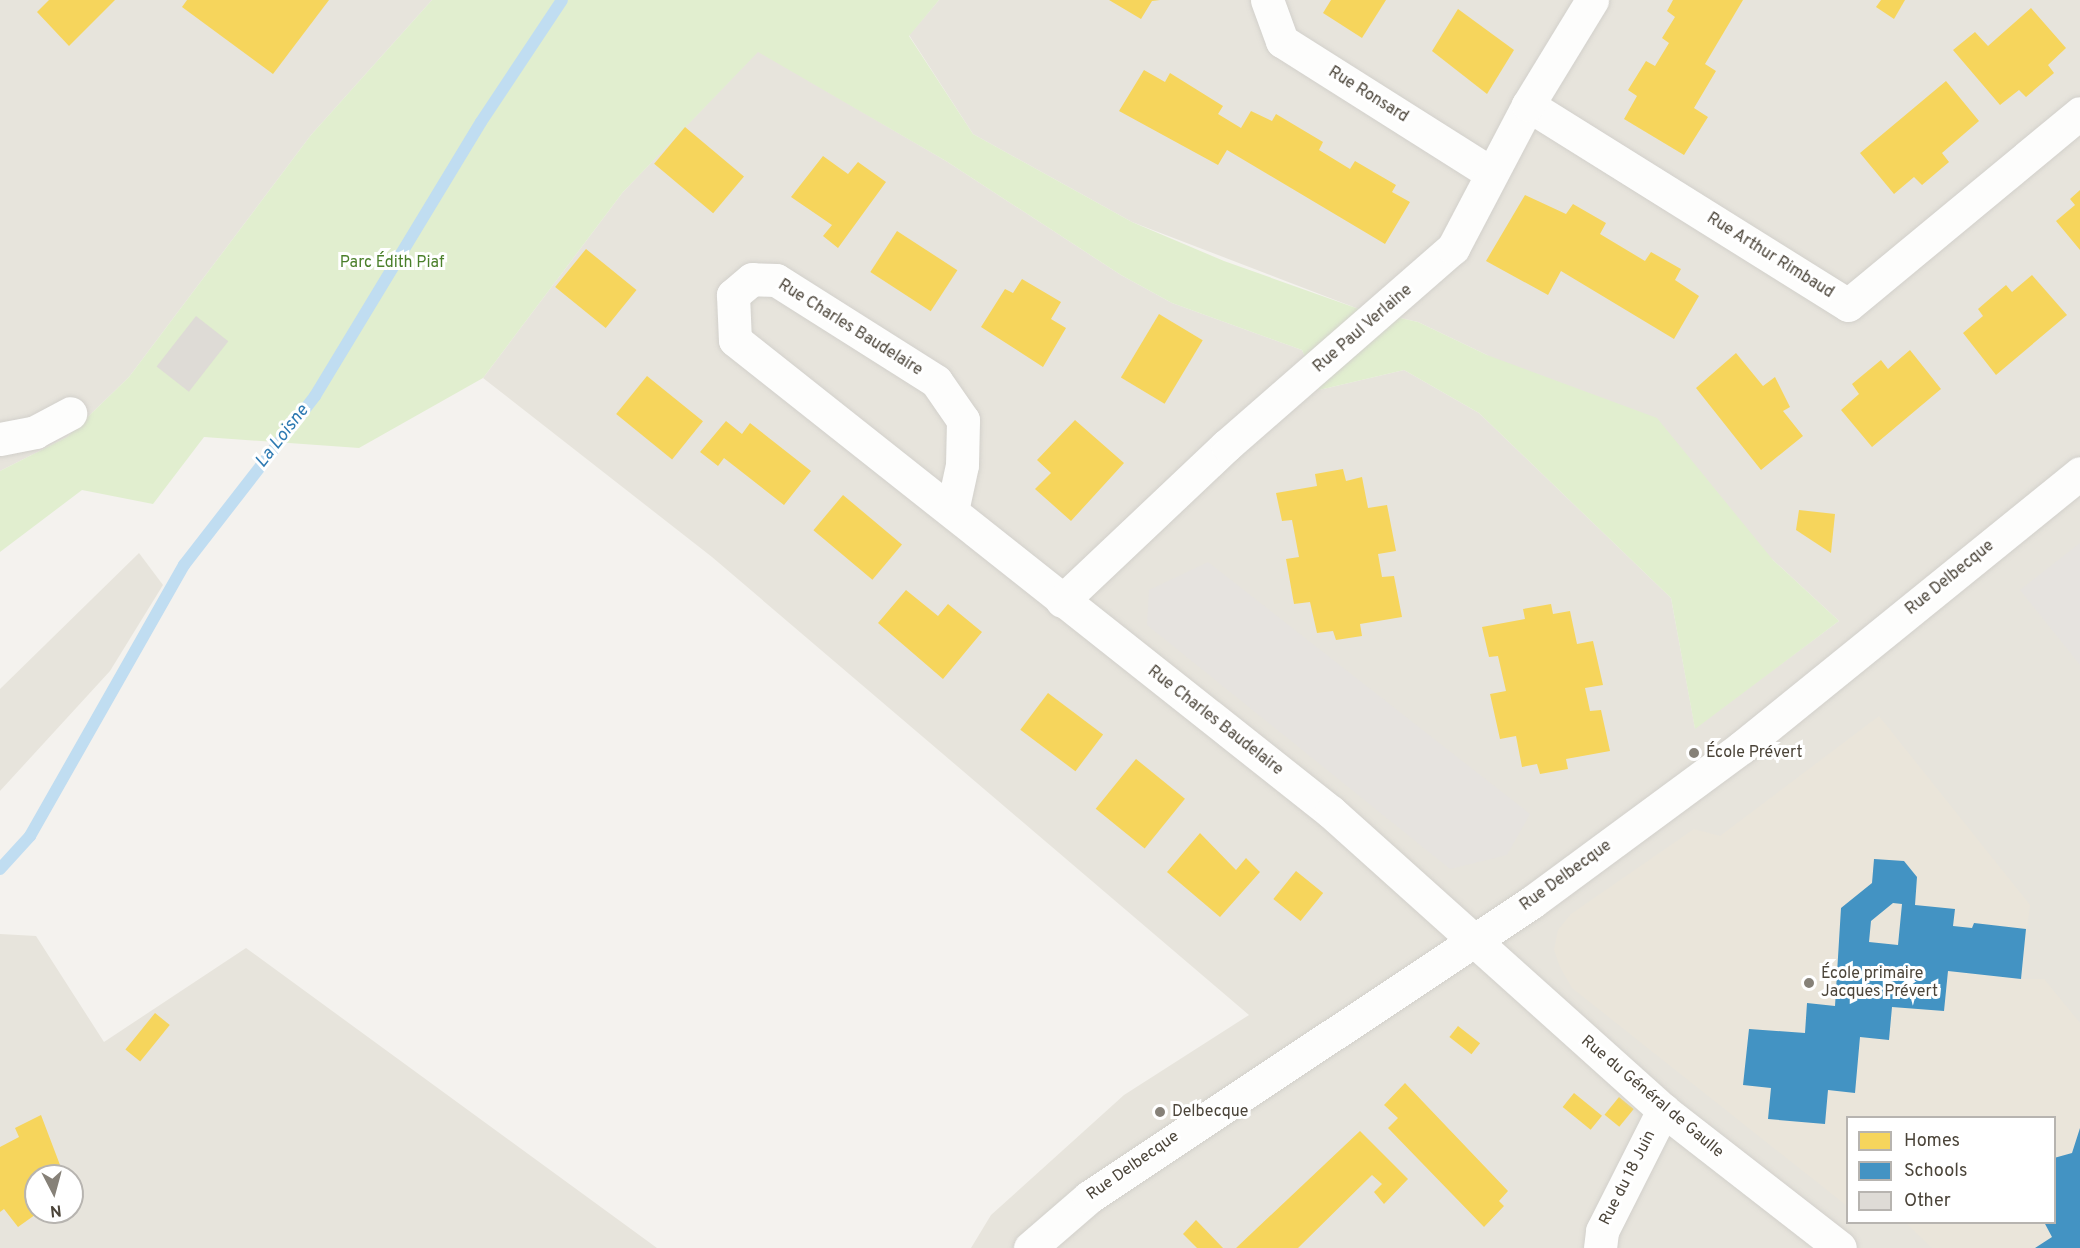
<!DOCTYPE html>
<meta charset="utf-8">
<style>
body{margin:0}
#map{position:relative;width:2080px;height:1248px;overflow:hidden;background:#f4f2ee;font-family:Overpass,sans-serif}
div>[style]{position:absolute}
.residential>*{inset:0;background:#e7e4dc}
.education>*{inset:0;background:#eae5da}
.green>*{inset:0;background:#e1eecf}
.parking>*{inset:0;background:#e6e3df}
.homes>*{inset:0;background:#f6d55c;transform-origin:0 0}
.schools>*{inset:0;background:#4393c3}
.stream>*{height:12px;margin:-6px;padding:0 6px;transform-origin:6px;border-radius:6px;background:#c0ddf1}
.building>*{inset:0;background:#dedbd6;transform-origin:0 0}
.roads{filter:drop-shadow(0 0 2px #d2d0cb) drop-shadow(0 0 2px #d2d0cb)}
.minor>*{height:33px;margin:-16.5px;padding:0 16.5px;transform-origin:16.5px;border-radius:16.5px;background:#fdfdfc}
.dots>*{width:16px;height:16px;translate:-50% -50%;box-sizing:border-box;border:3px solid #fff;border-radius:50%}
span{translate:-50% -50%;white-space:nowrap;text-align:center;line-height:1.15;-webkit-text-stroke:6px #fff;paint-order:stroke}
.street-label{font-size:16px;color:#4b4439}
.park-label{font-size:16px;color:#4a7f2a}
.poi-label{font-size:16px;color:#4b4439}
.left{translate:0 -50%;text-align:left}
.water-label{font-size:18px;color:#2e7ab2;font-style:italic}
.legend{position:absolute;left:1846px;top:1116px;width:210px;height:108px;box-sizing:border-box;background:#fff;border:2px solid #b7b4b0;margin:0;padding:8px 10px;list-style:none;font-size:18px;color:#4b4439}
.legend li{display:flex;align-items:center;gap:12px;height:30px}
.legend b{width:30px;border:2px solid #b7b4b0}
.north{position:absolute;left:24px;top:1164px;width:60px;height:60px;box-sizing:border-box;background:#fff;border:2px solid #b7b4b0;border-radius:50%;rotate:174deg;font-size:16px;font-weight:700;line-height:24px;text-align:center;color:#4b4439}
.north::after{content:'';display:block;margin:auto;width:21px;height:27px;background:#868178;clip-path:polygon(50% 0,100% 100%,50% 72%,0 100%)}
</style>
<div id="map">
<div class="residential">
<i style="clip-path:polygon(0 0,432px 0,311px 135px,129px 377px,67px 437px,0 471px)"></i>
<i style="clip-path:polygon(evenodd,939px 0,2080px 0,2080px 1248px,971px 1248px,991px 1215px,1124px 1095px,1249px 1015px,712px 557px,483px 378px,623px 192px,758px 51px,946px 161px,1121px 275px,1172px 303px,1302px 350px,1319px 390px,1404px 370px,1479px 413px,1671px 598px,1695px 728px,1839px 621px,1773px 560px,1487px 355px,1418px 322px,1356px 308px,1132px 222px,973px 134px,909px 35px,939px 0,1848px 1118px,2054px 1118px,2054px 1222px,1848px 1222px,1848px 1118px)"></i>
<i style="clip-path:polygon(139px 553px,163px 585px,110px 671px,0 791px,0 689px)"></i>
<i style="clip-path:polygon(evenodd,0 934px,36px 936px,104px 1042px,246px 948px,657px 1248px,0 1248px,0 934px,36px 1176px,72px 1176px,72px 1212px,36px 1212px,36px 1176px)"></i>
</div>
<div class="education">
<i style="clip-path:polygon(1879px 716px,2030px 905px,2021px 979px,2044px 979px,2080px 1023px,2080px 1248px,1932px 1248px,1906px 1223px,2054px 1222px,2054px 1118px,1848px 1118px,1847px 1206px,1572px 988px,1560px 967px,1554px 950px,1558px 930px,1571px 914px,1694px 829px,1720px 836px)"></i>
</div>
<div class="green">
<i style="clip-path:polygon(432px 0,939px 0,909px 36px,973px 134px,1132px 222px,1224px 261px,1356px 308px,1418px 322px,1487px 355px,1657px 418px,1773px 560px,1839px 621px,1695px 729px,1671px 598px,1479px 413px,1404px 370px,1319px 390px,1302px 350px,1172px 303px,1121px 275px,946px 161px,758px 52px,623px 192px,483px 378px,359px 448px,204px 437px,153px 504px,82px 490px,0 552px,0 471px,67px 437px,129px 377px,311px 135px)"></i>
</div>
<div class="parking">
<i style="clip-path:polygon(2080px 543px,2080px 665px,2020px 590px)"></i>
<i style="clip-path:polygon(1208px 562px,1530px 814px,1507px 855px,1450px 869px,1147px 625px,1149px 590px)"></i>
</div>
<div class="homes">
<i style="clip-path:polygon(49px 0,115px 0,69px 46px,37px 12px)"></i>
<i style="clip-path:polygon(187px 0,329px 0,273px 74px,182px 7px)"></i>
<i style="clip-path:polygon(1109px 0,1160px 0,1152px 1px,1141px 19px)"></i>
<i style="clip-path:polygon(1331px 0,1386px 0,1362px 38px,1323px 13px)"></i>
<i style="clip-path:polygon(1673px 0,1743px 0,1705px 64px,1716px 71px,1694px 108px,1708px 117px,1684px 155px,1624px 119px,1637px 96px,1628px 90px,1646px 61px,1655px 66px,1669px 43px,1662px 38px,1675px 17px,1667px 11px)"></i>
<i style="clip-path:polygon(1881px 0,1905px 0,1894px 19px,1876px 7px)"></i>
<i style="clip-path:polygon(2031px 8px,2066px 48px,2048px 65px,2054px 73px,2026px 97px,2019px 90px,2000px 105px,1953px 50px,1975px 32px,1988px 46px)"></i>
<i style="clip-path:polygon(1458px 9px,1514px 50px,1487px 94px,1432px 51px)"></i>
<i style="clip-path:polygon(1144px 70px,1165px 82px,1170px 73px,1223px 106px,1218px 114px,1241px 128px,1251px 111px,1272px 121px,1276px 114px,1323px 142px,1319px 150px,1350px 169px,1355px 161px,1396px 185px,1392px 192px,1410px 202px,1385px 244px,1227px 150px,1218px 165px,1119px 111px)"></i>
<i style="clip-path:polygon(1946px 81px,1979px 121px,1942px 153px,1949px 162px,1922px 185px,1914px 177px,1894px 194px,1860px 153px)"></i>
<i style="left:685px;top:127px;width:77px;height:48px;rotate:40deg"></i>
<i style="clip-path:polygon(823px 156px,848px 174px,858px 162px,886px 182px,838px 248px,823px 236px,832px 225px,791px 197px)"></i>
<i style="clip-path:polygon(2080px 190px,2080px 250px,2056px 221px,2075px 205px,2070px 199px)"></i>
<i style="clip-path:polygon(1525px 195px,1566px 214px,1573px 204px,1606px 223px,1600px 234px,1645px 261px,1651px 252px,1681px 269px,1675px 280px,1699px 296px,1674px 339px,1561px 271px,1548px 295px,1486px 261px)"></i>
<i style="left:897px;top:231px;width:72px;height:49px;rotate:33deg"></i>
<i style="left:586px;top:249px;width:65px;height:49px;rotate:39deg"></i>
<i style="clip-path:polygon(2032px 275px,2067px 315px,1996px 375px,1963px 333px,1983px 316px,1978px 309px,1993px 296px,2006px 285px,2012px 292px)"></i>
<i style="clip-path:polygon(1022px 279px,1061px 302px,1051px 319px,1066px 328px,1043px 367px,981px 327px,1005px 289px,1013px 293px)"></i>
<i style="left:1159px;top:314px;width:51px;height:74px;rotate:31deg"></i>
<i style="clip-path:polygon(1910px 350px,1941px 389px,1872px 447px,1841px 410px,1859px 394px,1852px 384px,1881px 360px,1888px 369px)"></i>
<i style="clip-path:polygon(1736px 353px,1763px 386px,1775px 377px,1790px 407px,1783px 411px,1803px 436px,1761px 470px,1696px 388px)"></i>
<i style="left:647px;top:376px;width:72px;height:49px;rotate:39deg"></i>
<i style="clip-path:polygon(1075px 420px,1124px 463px,1071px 521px,1035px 489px,1051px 473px,1037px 460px)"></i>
<i style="clip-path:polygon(726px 421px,742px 434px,750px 423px,811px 471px,784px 505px,724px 458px,718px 466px,700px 452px)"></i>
<i style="clip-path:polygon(1343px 469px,1346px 481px,1362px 477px,1368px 508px,1387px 505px,1396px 551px,1378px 554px,1382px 577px,1394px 576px,1402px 617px,1360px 624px,1362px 636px,1336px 640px,1333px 631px,1317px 633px,1310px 602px,1294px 604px,1286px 559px,1299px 557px,1292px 520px,1282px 521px,1276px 493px,1317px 486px,1315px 474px)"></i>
<i style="left:843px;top:495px;width:77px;height:46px;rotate:40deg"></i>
<i style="clip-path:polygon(1799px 510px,1835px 514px,1831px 553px,1796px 530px)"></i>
<i style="clip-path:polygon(906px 590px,938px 616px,948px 604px,982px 632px,943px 679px,878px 623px)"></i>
<i style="clip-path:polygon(1551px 604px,1553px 614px,1570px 611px,1577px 644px,1593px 641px,1603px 685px,1585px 688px,1590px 711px,1601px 710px,1610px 751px,1566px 759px,1568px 769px,1540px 774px,1537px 764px,1522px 767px,1516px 736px,1500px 739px,1490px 694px,1506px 691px,1498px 656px,1489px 657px,1482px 627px,1525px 619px,1523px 609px)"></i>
<i style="left:1048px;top:693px;width:69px;height:46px;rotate:37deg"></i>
<i style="left:1136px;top:759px;width:63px;height:64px;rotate:39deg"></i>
<i style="clip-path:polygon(1200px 833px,1236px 870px,1246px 858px,1260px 872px,1220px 917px,1167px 872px)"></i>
<i style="left:1296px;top:871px;width:35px;height:36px;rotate:39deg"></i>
<i style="left:155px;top:1013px;width:19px;height:47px;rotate:39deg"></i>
<i style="left:1458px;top:1026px;width:28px;height:14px;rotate:38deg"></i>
<i style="clip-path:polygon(1405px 1083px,1508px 1191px,1499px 1201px,1504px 1206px,1484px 1227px,1388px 1128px,1398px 1118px,1384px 1105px)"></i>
<i style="left:1574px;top:1093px;width:36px;height:18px;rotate:39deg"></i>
<i style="left:1619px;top:1097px;width:19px;height:23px;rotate:39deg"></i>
<i style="clip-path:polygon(41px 1115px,60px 1165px,51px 1176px,36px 1176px,39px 1212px,18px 1227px,4px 1209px,0 1212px,0 1147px,19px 1137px,15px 1128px)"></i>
<i style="clip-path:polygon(1360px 1131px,1408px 1179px,1384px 1204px,1374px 1192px,1382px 1184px,1372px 1175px,1298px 1248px,1236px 1248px)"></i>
<i style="clip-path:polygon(1196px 1220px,1223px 1248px,1197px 1248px,1183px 1234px)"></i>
</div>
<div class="schools">
<i style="clip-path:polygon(evenodd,1874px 859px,1904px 861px,1917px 877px,1915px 905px,1955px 909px,1953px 926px,1972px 928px,1974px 923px,2026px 929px,2021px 979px,1948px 971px,1944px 1011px,1892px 1007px,1889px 1040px,1860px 1037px,1855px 1093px,1828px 1090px,1825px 1124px,1768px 1119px,1771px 1088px,1743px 1085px,1749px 1029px,1805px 1033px,1807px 1003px,1835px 1006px,1841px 908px,1872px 883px,1874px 859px,1893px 903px,1902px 904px,1898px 945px,1869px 942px,1871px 921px,1893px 903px)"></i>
<i style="clip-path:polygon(2080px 1128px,2080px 1248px,2035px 1248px,2052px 1237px,2044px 1222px,2054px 1222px,2054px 1158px,2072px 1153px)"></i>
</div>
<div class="stream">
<i style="left:0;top:869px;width:45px;rotate:-47.7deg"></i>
<i style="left:30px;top:836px;width:312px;rotate:-60.4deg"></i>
<i style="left:184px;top:565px;width:214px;rotate:-52.2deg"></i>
<i style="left:315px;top:396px;width:320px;rotate:-58.8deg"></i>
<i style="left:481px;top:122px;width:146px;rotate:-56.4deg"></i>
</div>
<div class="building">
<i style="left:196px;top:316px;width:41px;height:64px;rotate:38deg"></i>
</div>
<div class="roads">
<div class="minor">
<i style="left:1267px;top:0;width:44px;rotate:69.9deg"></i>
<i style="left:1282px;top:41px;width:247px;rotate:32.3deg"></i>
<i style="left:1528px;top:105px;width:377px;rotate:32deg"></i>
<i style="left:1848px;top:305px;width:301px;rotate:-39.6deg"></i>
<i style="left:0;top:439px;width:36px;rotate:-11deg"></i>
<i style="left:35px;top:432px;width:40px;rotate:-28deg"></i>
<i style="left:952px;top:511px;width:47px;rotate:-77.7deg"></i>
<i style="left:962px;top:465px;width:45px;rotate:-88.7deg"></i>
<i style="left:963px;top:420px;width:47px;rotate:-124.7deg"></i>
<i style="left:936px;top:381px;width:189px;rotate:-147.7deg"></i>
<i style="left:776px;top:280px;width:24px;rotate:-178deg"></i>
<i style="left:752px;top:279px;width:25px;rotate:140deg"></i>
<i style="left:733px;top:295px;width:45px;rotate:87.5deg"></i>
<i style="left:735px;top:340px;width:760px;rotate:38.38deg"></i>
<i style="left:1331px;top:812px;width:446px;rotate:41.9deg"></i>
<i style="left:1663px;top:1110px;width:224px;rotate:37.9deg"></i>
<i style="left:1062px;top:601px;width:227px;rotate:-43.4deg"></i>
<i style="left:1227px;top:445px;width:300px;rotate:-41.1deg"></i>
<i style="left:1453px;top:248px;width:161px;rotate:-62.3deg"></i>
<i style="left:1528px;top:105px;width:123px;rotate:-58.6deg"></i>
<i style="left:1030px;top:1248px;width:78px;rotate:-40.8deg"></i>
<i style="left:1089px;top:1197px;width:532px;rotate:-33.66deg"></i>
<i style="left:1532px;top:902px;width:261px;rotate:-36.4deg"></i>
<i style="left:1742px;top:747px;width:435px;rotate:-39deg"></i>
<i style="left:1600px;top:1248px;width:17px;rotate:-83deg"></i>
<i style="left:1602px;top:1231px;width:136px;rotate:-63.2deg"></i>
</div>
</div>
<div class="dots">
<i style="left:1694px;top:753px;background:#868178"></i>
<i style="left:1809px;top:983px;background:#868178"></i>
<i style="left:1160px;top:1112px;background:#868178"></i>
</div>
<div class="street-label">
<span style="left:1368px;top:95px;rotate:32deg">Rue Ronsard</span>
<span style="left:1770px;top:256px;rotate:32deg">Rue Arthur Rimbaud</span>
<span style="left:850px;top:328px;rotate:32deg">Rue Charles Baudelaire</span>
<span style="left:1363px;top:329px;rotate:-41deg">Rue Paul Verlaine</span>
<span style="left:1950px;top:578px;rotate:-39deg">Rue Delbecque</span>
<span style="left:1215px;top:721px;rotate:38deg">Rue Charles Baudelaire</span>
<span style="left:1566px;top:876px;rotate:-36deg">Rue Delbecque</span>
<span style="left:1652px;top:1097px;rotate:40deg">Rue du Général de Gaulle</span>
<span style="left:1133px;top:1166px;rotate:-35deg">Rue Delbecque</span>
<span style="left:1628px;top:1178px;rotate:-63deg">Rue du 18 Juin</span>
</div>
<div class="park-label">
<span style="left:392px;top:263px">Parc Édith Piaf</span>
</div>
<div class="poi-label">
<span class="left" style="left:1706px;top:753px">École Prévert</span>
<span class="left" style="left:1821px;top:983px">École primaire<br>Jacques Prévert</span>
<span class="left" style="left:1172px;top:1112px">Delbecque</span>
</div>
<div class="water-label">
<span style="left:283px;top:437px;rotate:-52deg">La Loisne</span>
</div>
<ul class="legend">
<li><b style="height:16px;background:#f6d55c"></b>Homes</li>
<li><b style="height:16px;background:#4393c3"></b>Schools</li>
<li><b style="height:16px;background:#dedbd6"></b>Other</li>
</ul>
<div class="north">N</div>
</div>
